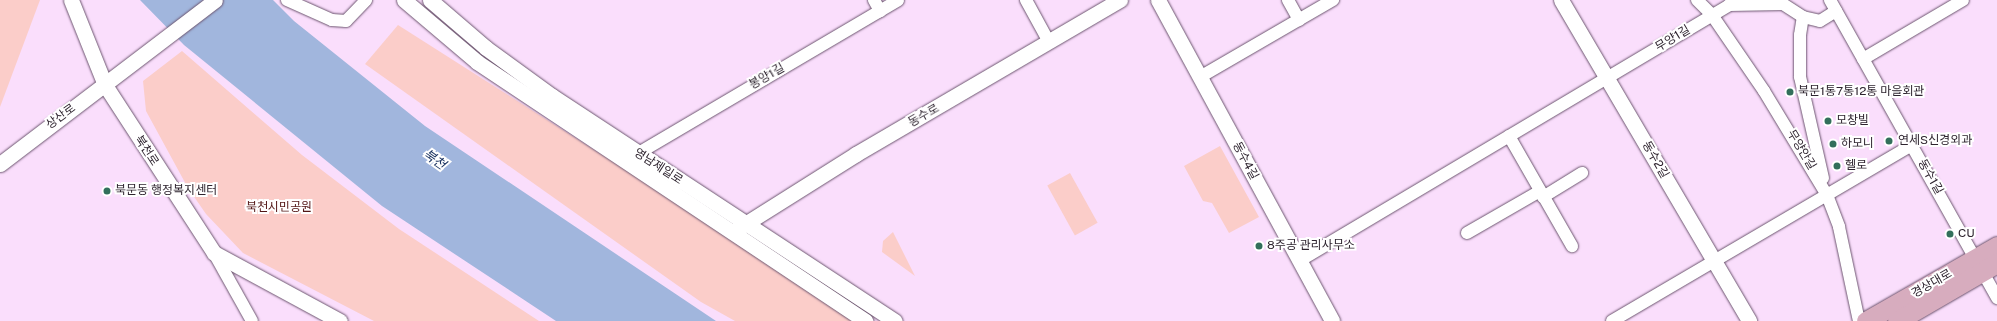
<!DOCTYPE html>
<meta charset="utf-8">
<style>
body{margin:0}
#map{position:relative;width:1997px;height:321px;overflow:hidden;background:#fadefc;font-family:"Public Sans","Noto Sans KR",sans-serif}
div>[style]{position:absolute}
.green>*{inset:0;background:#fbcdc9;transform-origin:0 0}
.water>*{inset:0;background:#a1b6dd}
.roads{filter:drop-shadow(0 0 1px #6c556f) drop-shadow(0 0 1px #6c556f)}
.minor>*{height:12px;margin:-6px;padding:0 6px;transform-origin:6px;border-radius:6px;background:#fff}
.tertiary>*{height:15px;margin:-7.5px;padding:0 7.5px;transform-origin:7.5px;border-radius:7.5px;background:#fff}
.primary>*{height:19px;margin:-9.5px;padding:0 9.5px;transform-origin:9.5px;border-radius:9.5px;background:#d7acbe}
.dots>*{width:11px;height:11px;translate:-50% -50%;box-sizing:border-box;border:2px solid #fff;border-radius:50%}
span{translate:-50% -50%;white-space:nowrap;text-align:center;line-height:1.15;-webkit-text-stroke:4px #fff;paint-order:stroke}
.street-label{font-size:12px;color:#2e242f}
.poi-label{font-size:12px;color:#2e242f}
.left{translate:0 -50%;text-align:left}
.park-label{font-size:12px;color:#531616}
.water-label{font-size:13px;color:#162f5e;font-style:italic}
</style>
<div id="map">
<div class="green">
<i style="clip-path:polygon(0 0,40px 0,0 107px)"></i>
<i style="clip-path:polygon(398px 25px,863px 321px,735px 321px,701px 302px,365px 64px)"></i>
<i style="clip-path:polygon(182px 51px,302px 155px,399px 229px,539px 321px,374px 321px,243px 253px,206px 214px,188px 188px,146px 111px,143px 81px)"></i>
<i style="clip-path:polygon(1220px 146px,1259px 217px,1229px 233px,1212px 203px,1203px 201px,1184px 166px)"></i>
<i style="left:1070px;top:173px;width:57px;height:26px;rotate:61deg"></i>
<i style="clip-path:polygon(893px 232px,915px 276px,882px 252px,883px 241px)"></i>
</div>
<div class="water">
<i style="clip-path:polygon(140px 0,273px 0,294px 21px,425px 126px,716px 321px,556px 321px,382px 206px,184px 45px)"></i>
</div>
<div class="roads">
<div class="minor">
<i style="left:287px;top:0;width:49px;rotate:24deg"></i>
<i style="left:332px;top:20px;width:14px;rotate:4deg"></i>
<i style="left:346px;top:21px;width:29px;rotate:-46deg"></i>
<i style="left:874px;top:0;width:13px;rotate:61deg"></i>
<i style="left:1026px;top:0;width:48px;rotate:61.3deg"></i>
<i style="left:1288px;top:0;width:23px;rotate:61deg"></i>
<i style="left:1697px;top:0;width:21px;rotate:45deg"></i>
<i style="left:1712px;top:15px;width:92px;rotate:55.6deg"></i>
<i style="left:1764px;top:91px;width:122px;rotate:58.8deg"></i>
<i style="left:1827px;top:195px;width:34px;rotate:69deg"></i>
<i style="left:1839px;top:227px;width:96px;rotate:78deg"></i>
<i style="left:1830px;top:0;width:342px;rotate:60.7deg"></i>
<i style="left:1729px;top:5px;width:54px;rotate:-1.1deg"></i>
<i style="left:1783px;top:4px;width:24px;rotate:33deg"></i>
<i style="left:1863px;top:59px;width:116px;rotate:-30.5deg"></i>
<i style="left:1200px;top:77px;width:154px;rotate:-30.1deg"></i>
<i style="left:1509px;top:136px;width:127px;rotate:60.2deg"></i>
<i style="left:637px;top:154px;width:303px;rotate:-30.5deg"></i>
<i style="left:1823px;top:178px;width:104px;rotate:-102.8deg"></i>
<i style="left:1800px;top:77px;width:42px;rotate:-90deg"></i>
<i style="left:1800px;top:35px;width:18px;rotate:-81deg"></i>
<i style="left:1803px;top:17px;width:17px;rotate:13deg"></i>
<i style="left:1820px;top:21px;width:19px;rotate:-32deg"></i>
<i style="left:1543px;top:197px;width:46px;rotate:-31.6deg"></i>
<i style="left:1467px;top:233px;width:84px;rotate:-29.9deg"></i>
<i style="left:214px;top:253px;width:78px;rotate:60.8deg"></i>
<i style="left:1299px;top:261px;width:511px;rotate:-30.73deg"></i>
<i style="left:1612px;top:321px;width:348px;rotate:-30.4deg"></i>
</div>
<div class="tertiary">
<i style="left:71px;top:0;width:92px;rotate:68.2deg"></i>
<i style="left:105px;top:85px;width:200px;rotate:57deg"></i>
<i style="left:214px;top:253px;width:143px;rotate:28.4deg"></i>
<i style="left:404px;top:0;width:96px;rotate:40.3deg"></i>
<i style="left:477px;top:62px;width:467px;rotate:33.7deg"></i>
<i style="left:430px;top:0;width:74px;rotate:40.6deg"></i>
<i style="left:486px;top:48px;width:82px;rotate:36deg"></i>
<i style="left:552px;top:96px;width:410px;rotate:33.3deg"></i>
<i style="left:1158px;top:0;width:365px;rotate:61.5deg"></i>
<i style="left:1561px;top:0;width:372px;rotate:59.6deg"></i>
<i style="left:0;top:164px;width:270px;rotate:-37.3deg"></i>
<i style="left:737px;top:229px;width:141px;rotate:-32.2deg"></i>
<i style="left:856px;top:154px;width:306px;rotate:-30.3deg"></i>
</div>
<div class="primary">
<i style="left:1866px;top:321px;width:151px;rotate:-29.8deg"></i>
<i style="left:1897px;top:321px;width:116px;rotate:-30.1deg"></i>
</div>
</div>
<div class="dots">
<i style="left:1790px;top:92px;background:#326f5b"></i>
<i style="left:1828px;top:121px;background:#326f5b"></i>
<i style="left:1889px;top:141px;background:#326f5b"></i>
<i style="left:1833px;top:144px;background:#326f5b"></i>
<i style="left:1837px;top:166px;background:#326f5b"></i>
<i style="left:107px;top:191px;background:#326f5b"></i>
<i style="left:1950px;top:234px;background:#326f5b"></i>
<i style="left:1259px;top:246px;background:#326f5b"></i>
</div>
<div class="street-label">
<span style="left:1673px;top:39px;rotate:-31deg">무양1길</span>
<span style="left:767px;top:77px;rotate:-30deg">봉양1길</span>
<span style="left:924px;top:116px;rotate:-30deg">동수로</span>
<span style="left:61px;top:117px;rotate:-36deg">상산로</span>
<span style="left:1801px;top:150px;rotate:59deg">무양안길</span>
<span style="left:146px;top:151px;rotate:57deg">북천로</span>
<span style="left:1655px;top:160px;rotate:60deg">동수2길</span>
<span style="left:1245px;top:161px;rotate:62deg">동수4길</span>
<span style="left:658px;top:167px;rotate:33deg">영남제일로</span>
<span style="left:1930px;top:177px;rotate:61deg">동수1길</span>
<span style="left:1932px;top:284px;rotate:-30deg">경상대로</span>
</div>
<div class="poi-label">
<span class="left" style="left:1798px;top:92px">북문1통7통12통 마을회관</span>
<span class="left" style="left:1836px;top:121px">모창빌</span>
<span class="left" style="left:1898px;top:141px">연세S신경외과</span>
<span class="left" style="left:1841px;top:144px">하모니</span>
<span class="left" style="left:1845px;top:166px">헬로</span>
<span class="left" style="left:115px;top:191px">북문동 행정복지센터</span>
<span class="left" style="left:1958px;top:234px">CU</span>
<span class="left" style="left:1267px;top:246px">8주공 관리사무소</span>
</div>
<div class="park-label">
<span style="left:279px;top:208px">북천시민공원</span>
</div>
<div class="water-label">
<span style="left:434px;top:160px;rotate:35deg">북천</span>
</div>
</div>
